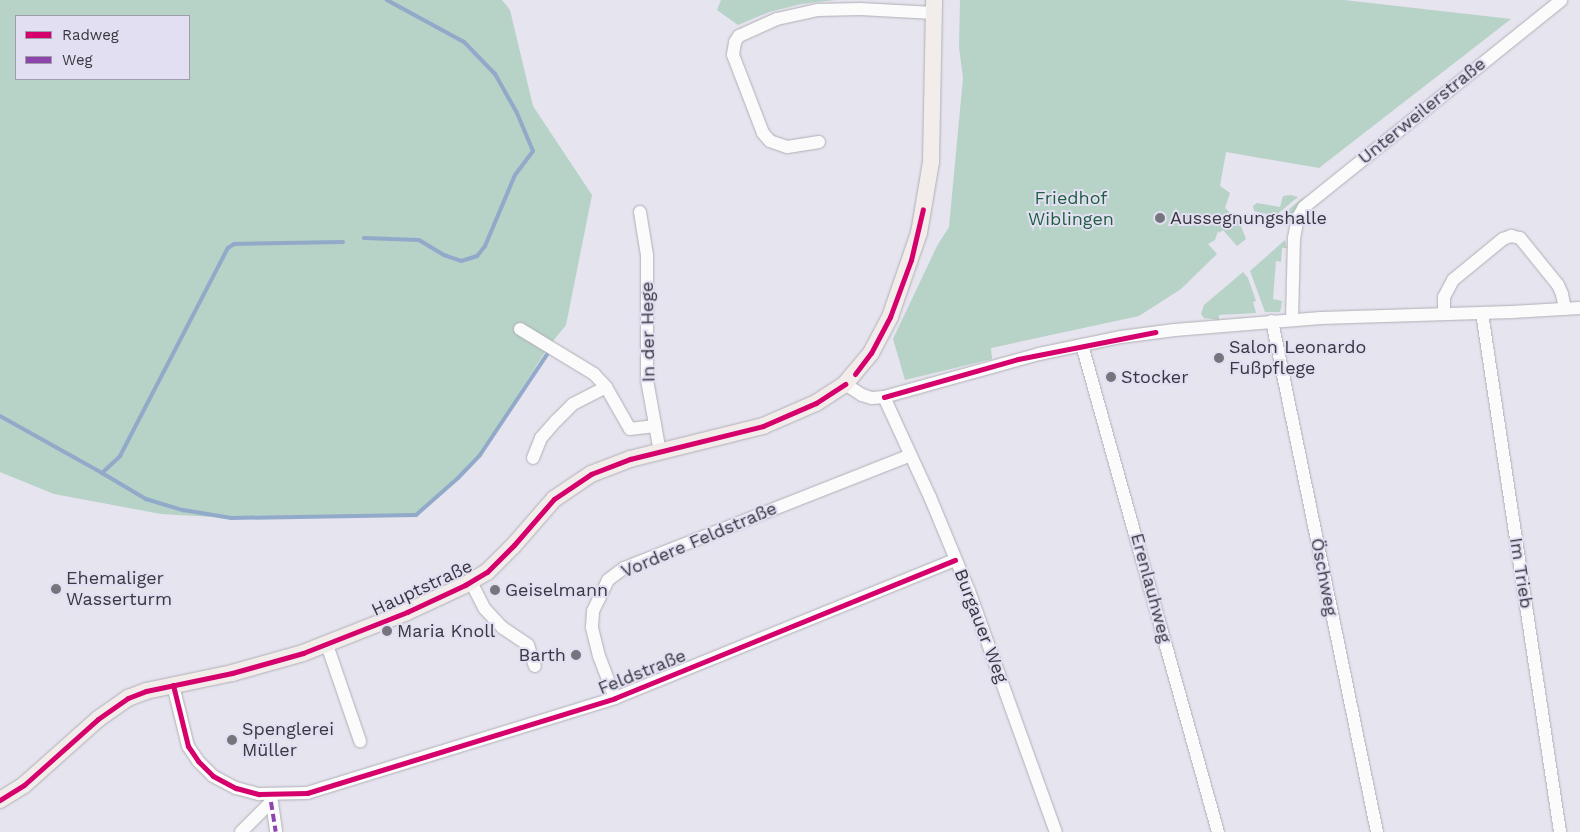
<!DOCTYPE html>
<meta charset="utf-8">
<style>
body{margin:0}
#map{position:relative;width:1580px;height:832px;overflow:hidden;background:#e6e4ee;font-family:"Work Sans",sans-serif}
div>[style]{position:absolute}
.green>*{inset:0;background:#b7d2c6}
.stream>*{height:4px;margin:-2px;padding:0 2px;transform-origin:2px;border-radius:2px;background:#91aaca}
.roads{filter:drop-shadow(0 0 1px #b0afb6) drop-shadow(0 0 1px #b0afb6)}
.minor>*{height:12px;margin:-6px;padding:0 6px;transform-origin:6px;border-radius:6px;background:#fbfbfc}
.major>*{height:16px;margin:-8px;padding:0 8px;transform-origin:8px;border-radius:8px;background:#f2ecea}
.quiet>*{height:4px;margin-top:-2px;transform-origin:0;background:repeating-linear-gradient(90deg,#8e44ad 0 8px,transparent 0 12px)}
.cycleway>*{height:5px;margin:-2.5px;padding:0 2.5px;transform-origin:2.5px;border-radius:2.5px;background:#d6006c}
.dots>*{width:14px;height:14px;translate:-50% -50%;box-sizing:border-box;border:2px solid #e3dff3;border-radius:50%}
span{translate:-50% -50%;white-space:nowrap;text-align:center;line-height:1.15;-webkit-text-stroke:4px #e3dff3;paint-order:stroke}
.street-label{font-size:18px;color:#39373f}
.park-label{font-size:18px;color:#1e5f40}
.poi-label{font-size:18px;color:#39373f}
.left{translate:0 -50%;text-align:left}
.right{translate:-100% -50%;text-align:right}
.legend{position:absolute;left:15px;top:15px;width:175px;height:65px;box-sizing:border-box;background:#e3dff3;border:1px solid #9f9cab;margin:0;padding:6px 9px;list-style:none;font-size:15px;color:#39373f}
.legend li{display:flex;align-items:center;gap:10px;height:25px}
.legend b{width:25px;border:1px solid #9f9cab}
</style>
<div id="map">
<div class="green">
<i style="clip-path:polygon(evenodd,0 0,502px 0,510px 10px,533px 106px,592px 195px,566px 325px,549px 346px,482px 451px,458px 478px,416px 515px,231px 518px,161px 514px,54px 494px,0 472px,0 0,16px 16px,189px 16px,189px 79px,16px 79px,16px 16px)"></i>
<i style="clip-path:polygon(721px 0,835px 0,801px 4px,769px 12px,738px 25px,717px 10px)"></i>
<i style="clip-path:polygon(960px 0,1344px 0,1511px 19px,1319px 168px,1226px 152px,1220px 186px,1230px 193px,1225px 208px,1239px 221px,1246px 239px,1237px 246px,1223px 230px,1219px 233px,1218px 231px,1215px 240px,1208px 244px,1217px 254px,1181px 289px,1139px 316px,991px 348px,992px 359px,905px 380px,893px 339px,937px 246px,949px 227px,963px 78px,959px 47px)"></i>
<i style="clip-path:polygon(1291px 195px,1298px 197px,1275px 216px,1254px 211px,1253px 206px,1257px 203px,1280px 207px,1283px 196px)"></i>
<i style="clip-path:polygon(1304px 197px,1289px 222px,1273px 222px)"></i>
<i style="clip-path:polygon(1285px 240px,1287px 248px,1282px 248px,1281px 262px,1276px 261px,1273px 299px,1282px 301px,1281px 308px,1280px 312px,1265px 312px,1250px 271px)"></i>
<i style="clip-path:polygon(1243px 272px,1248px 278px,1256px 301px,1253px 302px,1256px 313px,1219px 315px,1219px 320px,1204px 318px,1201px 314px,1204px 305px)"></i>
</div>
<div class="stream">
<i style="left:364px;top:238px;width:55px;rotate:2.1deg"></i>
<i style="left:419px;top:240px;width:29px;rotate:31deg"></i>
<i style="left:444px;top:255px;width:18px;rotate:19deg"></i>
<i style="left:461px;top:261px;width:17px;rotate:-17deg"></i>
<i style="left:477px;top:256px;width:13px;rotate:-51deg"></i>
<i style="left:485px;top:246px;width:77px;rotate:-67.1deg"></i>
<i style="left:515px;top:175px;width:30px;rotate:-53deg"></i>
<i style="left:533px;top:151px;width:41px;rotate:-112.8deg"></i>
<i style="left:517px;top:113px;width:45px;rotate:-119.4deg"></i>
<i style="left:495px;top:74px;width:45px;rotate:-134.1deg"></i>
<i style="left:464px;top:42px;width:88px;rotate:-151.4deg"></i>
<i style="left:0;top:416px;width:117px;rotate:29.2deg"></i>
<i style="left:102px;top:473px;width:25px;rotate:-43deg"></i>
<i style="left:120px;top:456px;width:234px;rotate:-62.6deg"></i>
<i style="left:228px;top:248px;width:7px;rotate:-34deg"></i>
<i style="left:234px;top:244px;width:109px;rotate:-1.1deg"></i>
<i style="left:102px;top:473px;width:51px;rotate:30.6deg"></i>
<i style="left:146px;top:499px;width:39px;rotate:17deg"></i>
<i style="left:183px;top:510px;width:49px;rotate:9.5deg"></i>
<i style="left:231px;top:518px;width:185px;rotate:-0.9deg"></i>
<i style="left:416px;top:515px;width:56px;rotate:-41.4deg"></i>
<i style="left:458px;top:478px;width:32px;rotate:-46deg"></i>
<i style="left:480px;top:455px;width:123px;rotate:-56.3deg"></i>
</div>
<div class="roads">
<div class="minor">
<i style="left:819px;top:142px;width:32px;rotate:171deg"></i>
<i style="left:787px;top:147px;width:18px;rotate:-161deg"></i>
<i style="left:770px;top:141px;width:11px;rotate:-131deg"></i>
<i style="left:763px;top:133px;width:84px;rotate:-111deg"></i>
<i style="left:733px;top:55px;width:13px;rotate:-81deg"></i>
<i style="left:735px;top:42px;width:7px;rotate:-56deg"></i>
<i style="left:739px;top:36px;width:42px;rotate:-24.1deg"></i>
<i style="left:777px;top:19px;width:42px;rotate:-12.4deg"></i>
<i style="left:818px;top:10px;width:42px;rotate:-1.4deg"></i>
<i style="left:860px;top:9px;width:74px;rotate:3.1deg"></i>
<i style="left:640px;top:212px;width:44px;rotate:80.8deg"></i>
<i style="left:647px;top:255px;width:125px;rotate:90deg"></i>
<i style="left:647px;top:380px;width:73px;rotate:79.8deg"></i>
<i style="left:1482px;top:313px;width:525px;rotate:81.45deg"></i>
<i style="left:1444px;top:314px;width:17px;rotate:-90deg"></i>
<i style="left:1444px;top:297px;width:19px;rotate:-62deg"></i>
<i style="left:1453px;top:280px;width:65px;rotate:-39.4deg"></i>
<i style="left:1503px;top:239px;width:9px;rotate:-21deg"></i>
<i style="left:1511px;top:236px;width:9px;rotate:13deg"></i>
<i style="left:1520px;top:238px;width:60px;rotate:51deg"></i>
<i style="left:1558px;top:285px;width:10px;rotate:66deg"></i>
<i style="left:1562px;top:294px;width:15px;rotate:79deg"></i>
<i style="left:1292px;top:320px;width:82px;rotate:-88.6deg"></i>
<i style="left:1294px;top:238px;width:21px;rotate:-79deg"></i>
<i style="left:1298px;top:217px;width:12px;rotate:-59deg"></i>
<i style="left:1304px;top:207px;width:330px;rotate:-38.8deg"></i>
<i style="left:1272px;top:321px;width:522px;rotate:78.39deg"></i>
<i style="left:520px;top:329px;width:87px;rotate:31.3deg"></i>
<i style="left:594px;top:374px;width:18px;rotate:47deg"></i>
<i style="left:606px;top:387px;width:48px;rotate:60.3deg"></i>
<i style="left:630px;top:429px;width:25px;rotate:-7deg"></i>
<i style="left:1082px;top:345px;width:506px;rotate:74.4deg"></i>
<i style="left:845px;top:384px;width:20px;rotate:33deg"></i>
<i style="left:862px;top:395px;width:10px;rotate:17deg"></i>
<i style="left:872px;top:398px;width:12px;rotate:-5deg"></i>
<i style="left:884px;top:397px;width:161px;rotate:-15.5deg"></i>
<i style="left:1039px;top:354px;width:84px;rotate:-11.7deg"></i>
<i style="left:1121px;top:337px;width:54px;rotate:-7.4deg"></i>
<i style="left:1175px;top:330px;width:146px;rotate:-4.7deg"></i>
<i style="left:1321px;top:318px;width:191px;rotate:-1.8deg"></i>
<i style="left:1512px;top:312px;width:68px;rotate:-3.4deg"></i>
<i style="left:884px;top:397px;width:110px;rotate:65.3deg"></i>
<i style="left:930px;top:497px;width:102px;rotate:67.5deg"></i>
<i style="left:969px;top:591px;width:256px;rotate:70.2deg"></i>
<i style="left:533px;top:458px;width:22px;rotate:-68deg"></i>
<i style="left:541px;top:438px;width:23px;rotate:-49deg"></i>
<i style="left:556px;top:421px;width:24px;rotate:-45deg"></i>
<i style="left:573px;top:404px;width:37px;rotate:-27deg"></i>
<i style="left:471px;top:582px;width:30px;rotate:63deg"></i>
<i style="left:485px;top:609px;width:26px;rotate:47deg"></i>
<i style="left:503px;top:628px;width:30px;rotate:34deg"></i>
<i style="left:528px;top:645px;width:22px;rotate:72deg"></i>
<i style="left:327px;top:645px;width:102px;rotate:71deg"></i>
<i style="left:173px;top:685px;width:63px;rotate:76.2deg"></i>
<i style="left:188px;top:746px;width:18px;rotate:56deg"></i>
<i style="left:198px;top:761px;width:21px;rotate:45deg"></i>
<i style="left:213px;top:776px;width:26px;rotate:28deg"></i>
<i style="left:236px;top:788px;width:24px;rotate:15deg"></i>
<i style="left:259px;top:794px;width:48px;rotate:-1.2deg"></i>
<i style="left:307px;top:793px;width:322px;rotate:-17.1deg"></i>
<i style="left:615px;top:698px;width:367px;rotate:-22.1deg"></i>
<i style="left:615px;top:698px;width:45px;rotate:-110.9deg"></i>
<i style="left:599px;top:656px;width:30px;rotate:-104deg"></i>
<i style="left:592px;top:627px;width:16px;rotate:-86deg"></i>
<i style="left:593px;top:611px;width:34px;rotate:-64deg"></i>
<i style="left:608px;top:580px;width:20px;rotate:-37deg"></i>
<i style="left:624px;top:568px;width:306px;rotate:-21.5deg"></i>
<i style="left:271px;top:795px;width:37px;rotate:82deg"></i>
<i style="left:241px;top:832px;width:42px;rotate:-45deg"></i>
</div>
<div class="major">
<i style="left:0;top:800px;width:28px;rotate:-32deg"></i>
<i style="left:24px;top:785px;width:99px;rotate:-41.7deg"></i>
<i style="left:98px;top:719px;width:37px;rotate:-35deg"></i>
<i style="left:128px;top:698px;width:19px;rotate:-21deg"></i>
<i style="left:146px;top:691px;width:88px;rotate:-11.8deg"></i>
<i style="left:232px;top:673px;width:74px;rotate:-15.7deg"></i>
<i style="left:303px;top:653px;width:112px;rotate:-21.5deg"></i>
<i style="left:407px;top:612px;width:64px;rotate:-25deg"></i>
<i style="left:465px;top:585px;width:26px;rotate:-31deg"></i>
<i style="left:487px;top:572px;width:38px;rotate:-45deg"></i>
<i style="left:514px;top:545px;width:61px;rotate:-49deg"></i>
<i style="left:554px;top:499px;width:45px;rotate:-34deg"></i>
<i style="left:591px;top:474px;width:42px;rotate:-21deg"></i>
<i style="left:630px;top:459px;width:137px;rotate:-13.9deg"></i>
<i style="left:763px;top:426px;width:58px;rotate:-23.5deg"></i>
<i style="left:816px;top:403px;width:35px;rotate:-33deg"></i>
<i style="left:845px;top:384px;width:40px;rotate:-50deg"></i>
<i style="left:871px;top:353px;width:41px;rotate:-62.2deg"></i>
<i style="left:890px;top:317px;width:89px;rotate:-71deg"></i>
<i style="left:919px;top:233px;width:72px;rotate:-80.4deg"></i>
<i style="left:931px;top:162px;width:162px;rotate:-88.9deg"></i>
</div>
</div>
<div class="quiet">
<i style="left:271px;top:802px;width:30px;rotate:81deg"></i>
</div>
<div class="cycleway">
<i style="left:855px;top:374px;width:26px;rotate:-53deg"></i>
<i style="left:871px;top:353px;width:41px;rotate:-62.2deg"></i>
<i style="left:890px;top:317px;width:61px;rotate:-69.8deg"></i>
<i style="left:911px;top:260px;width:52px;rotate:-76.8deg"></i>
<i style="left:884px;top:397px;width:139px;rotate:-15.8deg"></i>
<i style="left:1018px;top:359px;width:140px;rotate:-11.1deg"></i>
<i style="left:173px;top:685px;width:63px;rotate:76.2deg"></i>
<i style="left:188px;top:746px;width:18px;rotate:56deg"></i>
<i style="left:198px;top:761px;width:21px;rotate:45deg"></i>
<i style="left:213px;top:776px;width:26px;rotate:28deg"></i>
<i style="left:236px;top:788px;width:24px;rotate:15deg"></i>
<i style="left:259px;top:794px;width:48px;rotate:-1.2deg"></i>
<i style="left:307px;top:793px;width:322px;rotate:-17.1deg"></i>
<i style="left:615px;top:698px;width:367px;rotate:-22.1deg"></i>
<i style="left:0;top:800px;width:28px;rotate:-32deg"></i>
<i style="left:24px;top:785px;width:99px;rotate:-41.7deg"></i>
<i style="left:98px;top:719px;width:37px;rotate:-35deg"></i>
<i style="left:128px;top:698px;width:19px;rotate:-21deg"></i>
<i style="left:146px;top:691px;width:88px;rotate:-11.8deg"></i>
<i style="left:232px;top:673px;width:74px;rotate:-15.7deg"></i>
<i style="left:303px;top:653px;width:112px;rotate:-21.5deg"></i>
<i style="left:407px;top:612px;width:64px;rotate:-25deg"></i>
<i style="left:465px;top:585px;width:26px;rotate:-31deg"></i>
<i style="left:487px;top:572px;width:38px;rotate:-45deg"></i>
<i style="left:514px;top:545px;width:61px;rotate:-49deg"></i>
<i style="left:554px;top:499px;width:45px;rotate:-34deg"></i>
<i style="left:591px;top:474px;width:42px;rotate:-21deg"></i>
<i style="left:630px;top:459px;width:137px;rotate:-13.9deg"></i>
<i style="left:763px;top:426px;width:58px;rotate:-23.5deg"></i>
<i style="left:816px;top:403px;width:35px;rotate:-33deg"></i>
</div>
<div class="dots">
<i style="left:1160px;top:218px;background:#76747c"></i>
<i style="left:1219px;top:358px;background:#76747c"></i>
<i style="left:1111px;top:377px;background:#76747c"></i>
<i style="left:56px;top:589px;background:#76747c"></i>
<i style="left:495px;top:590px;background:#76747c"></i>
<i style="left:387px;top:631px;background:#76747c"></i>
<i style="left:576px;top:655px;background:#76747c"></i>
<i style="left:232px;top:740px;background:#76747c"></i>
</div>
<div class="street-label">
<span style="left:1422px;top:111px;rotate:-39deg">Unterweilerstraße</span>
<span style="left:648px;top:332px;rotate:-91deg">In der Hege</span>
<span style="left:699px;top:540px;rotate:-23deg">Vordere Feldstraße</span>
<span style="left:1521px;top:573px;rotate:81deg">Im Trieb</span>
<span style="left:1324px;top:577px;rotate:79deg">Öschweg</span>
<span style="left:422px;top:588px;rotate:-25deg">Hauptstraße</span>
<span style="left:1151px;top:588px;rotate:75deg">Erenlauhweg</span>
<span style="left:981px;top:626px;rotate:69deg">Burgauer Weg</span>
<span style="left:642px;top:672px;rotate:-22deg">Feldstraße</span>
</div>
<div class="park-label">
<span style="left:1071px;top:209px">Friedhof<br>Wiblingen</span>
</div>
<div class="poi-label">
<span class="left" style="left:1170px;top:218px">Aussegnungshalle</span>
<span class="left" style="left:1229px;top:358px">Salon Leonardo<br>Fußpflege</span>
<span class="left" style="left:1121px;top:377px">Stocker</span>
<span class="left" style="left:66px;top:589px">Ehemaliger<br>Wasserturm</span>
<span class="left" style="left:505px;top:590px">Geiselmann</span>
<span class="left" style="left:397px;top:631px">Maria Knoll</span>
<span class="right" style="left:566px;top:655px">Barth</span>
<span class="left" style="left:242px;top:740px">Spenglerei<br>Müller</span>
</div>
<ul class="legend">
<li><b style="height:6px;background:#d6006c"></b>Radweg</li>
<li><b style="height:6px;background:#8e44ad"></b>Weg</li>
</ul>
</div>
